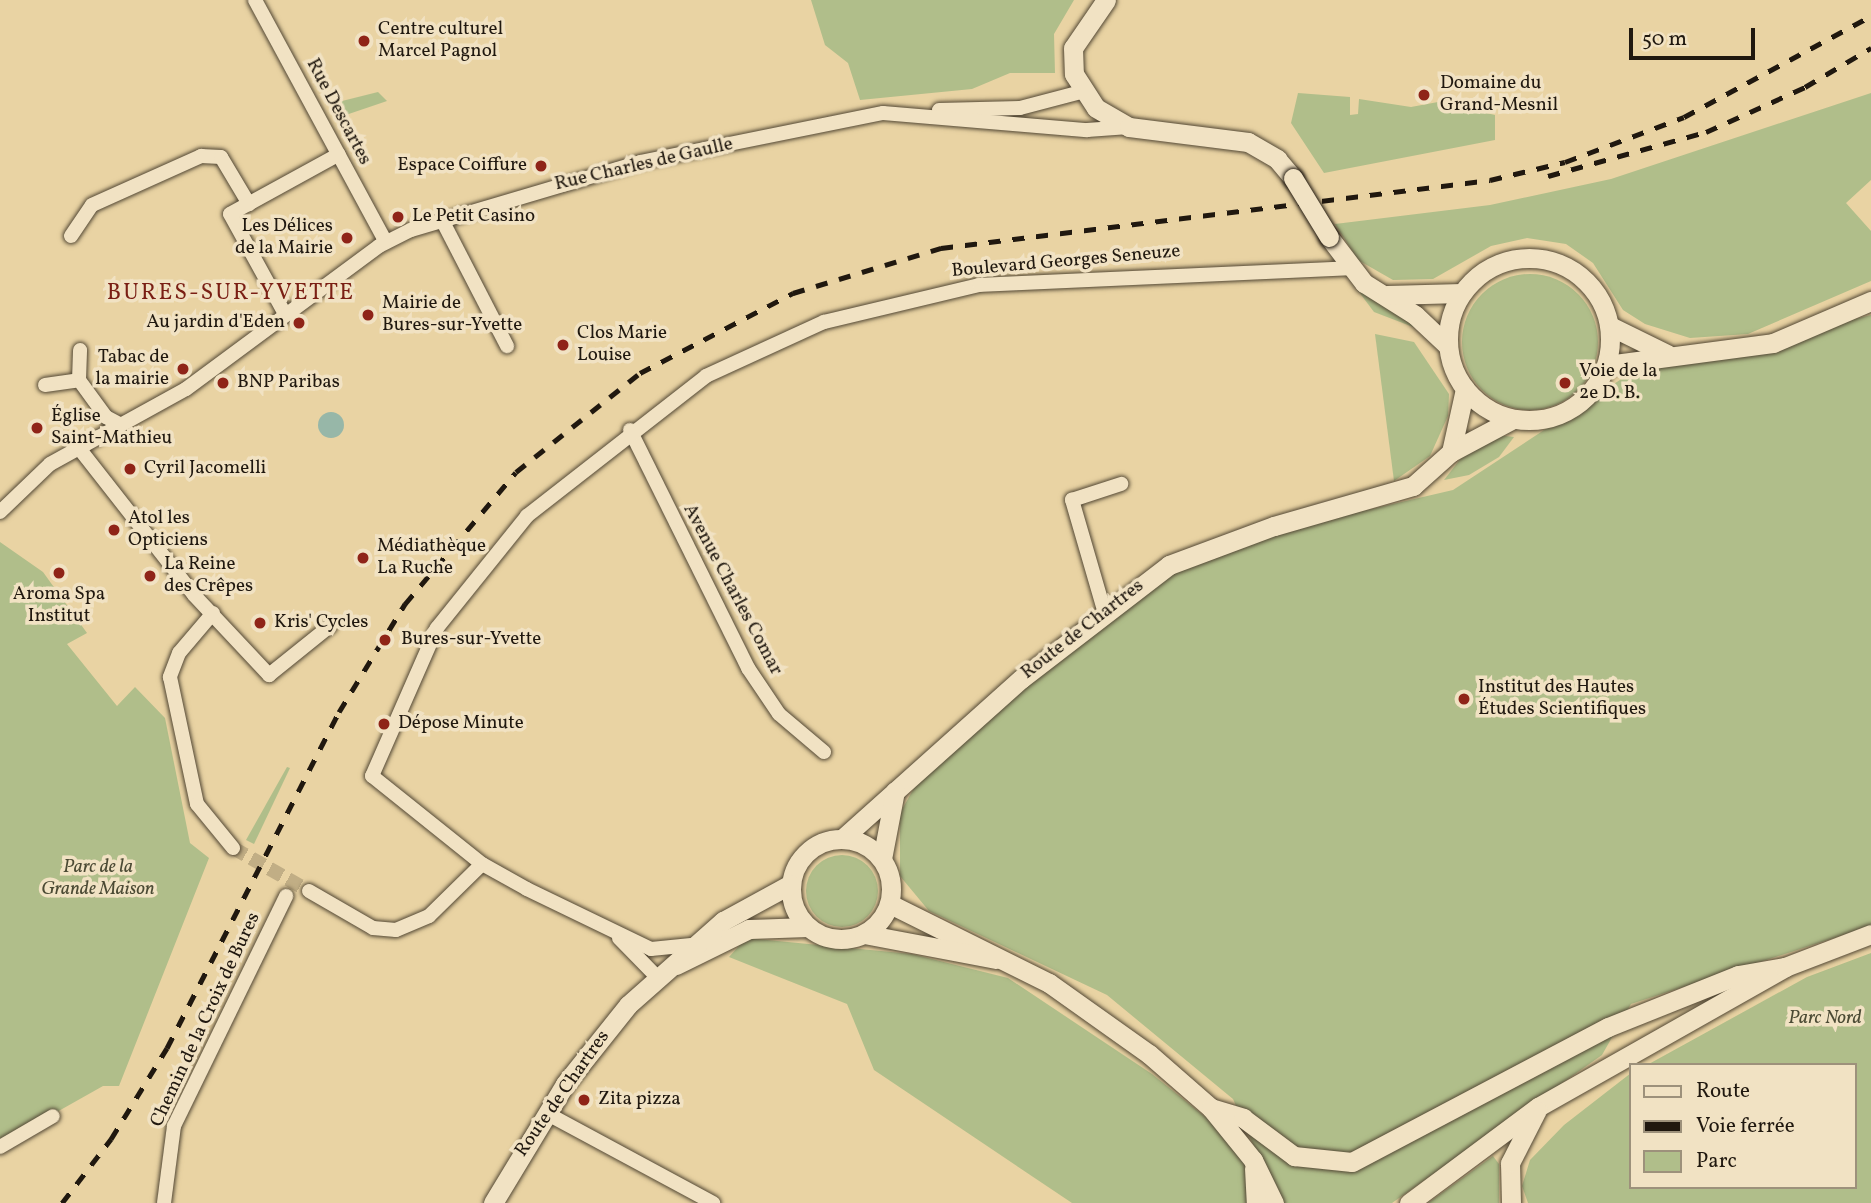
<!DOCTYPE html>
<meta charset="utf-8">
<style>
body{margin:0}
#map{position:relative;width:1871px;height:1203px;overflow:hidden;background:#e9d3a3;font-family:Vollkorn,serif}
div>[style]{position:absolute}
.green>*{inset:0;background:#b0be8a}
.round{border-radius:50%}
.water>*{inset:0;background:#97b7a8}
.street-tunnel>*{height:14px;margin-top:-7px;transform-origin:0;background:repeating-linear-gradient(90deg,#c1ae85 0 14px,transparent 0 21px)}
.roads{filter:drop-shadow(0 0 2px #524734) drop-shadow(0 0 2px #524734)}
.street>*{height:14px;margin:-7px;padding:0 7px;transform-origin:7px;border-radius:7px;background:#f1e2c3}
.secondary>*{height:19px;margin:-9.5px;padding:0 9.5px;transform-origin:9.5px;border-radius:9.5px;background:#f1e2c3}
.secondary>.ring{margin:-9.5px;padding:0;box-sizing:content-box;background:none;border:19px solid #f1e2c3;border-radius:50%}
.rail>*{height:5px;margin-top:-2.5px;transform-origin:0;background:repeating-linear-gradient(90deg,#20180f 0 12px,transparent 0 24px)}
.bridges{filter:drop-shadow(0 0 2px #20180f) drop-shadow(0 0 2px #20180f)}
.secondary-bridge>*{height:19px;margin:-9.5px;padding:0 9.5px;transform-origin:9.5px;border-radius:9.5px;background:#f1e2c3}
.dots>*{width:19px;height:19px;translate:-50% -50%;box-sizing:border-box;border:4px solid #f1e2c3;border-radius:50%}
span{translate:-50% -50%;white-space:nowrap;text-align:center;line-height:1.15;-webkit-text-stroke:7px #f1e2c3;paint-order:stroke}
.poi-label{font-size:19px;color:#20180f}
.left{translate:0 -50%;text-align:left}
.right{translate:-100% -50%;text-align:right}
.street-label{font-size:19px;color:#20180f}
.park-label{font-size:19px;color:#4b4a34;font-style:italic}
.quarter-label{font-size:23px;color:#7a1f14;letter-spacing:2px}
.legend{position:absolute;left:1629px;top:1063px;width:228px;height:126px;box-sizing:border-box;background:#f1e2c3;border:2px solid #9d917b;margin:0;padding:9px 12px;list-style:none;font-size:21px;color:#20180f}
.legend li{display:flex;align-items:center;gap:14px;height:35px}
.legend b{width:35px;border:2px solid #9d917b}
.scale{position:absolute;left:1629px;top:28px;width:126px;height:32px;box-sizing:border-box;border:4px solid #20180f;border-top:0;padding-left:9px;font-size:21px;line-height:24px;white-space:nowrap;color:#20180f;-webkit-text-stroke:5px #f1e2c3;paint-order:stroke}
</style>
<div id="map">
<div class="green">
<i style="clip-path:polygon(811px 0,1074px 0,1054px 34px,1055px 73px,1010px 73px,972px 89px,860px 100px,848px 63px,825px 45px)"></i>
<i style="clip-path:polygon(378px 92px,387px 101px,337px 118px,334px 103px)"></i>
<i style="clip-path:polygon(1298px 93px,1350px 97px,1350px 115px,1358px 114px,1359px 99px,1411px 107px,1438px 102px,1495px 115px,1495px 140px,1324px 173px,1291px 123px)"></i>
<i style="clip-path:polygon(1871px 93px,1871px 180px,1846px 203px,1871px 231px,1871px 281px,1748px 334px,1690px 338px,1645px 324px,1623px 310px,1593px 263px,1566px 244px,1527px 238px,1491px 246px,1433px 279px,1393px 280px,1358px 260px,1335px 224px,1490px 205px,1611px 179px)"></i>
<i class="round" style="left:1462px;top:274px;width:136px;height:136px"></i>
<i style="clip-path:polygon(1353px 284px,1421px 330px,1374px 312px)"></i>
<i style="clip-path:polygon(1871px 315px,1871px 926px,1631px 1004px,1602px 1055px,1392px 1203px,1279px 1203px,1233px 1099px,1107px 995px,929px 911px,900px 876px,900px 813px,918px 781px,1103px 620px,1176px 571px,1281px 530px,1453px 490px,1629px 374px)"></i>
<i style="clip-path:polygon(1375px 334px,1414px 342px,1449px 394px,1448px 416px,1430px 456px,1394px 481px)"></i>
<i style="clip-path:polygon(1497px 435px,1514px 437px,1499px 457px,1469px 475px,1444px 480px,1465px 453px)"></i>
<i style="clip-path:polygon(0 542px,43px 572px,87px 633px,67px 644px,117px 706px,135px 687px,165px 718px,190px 843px,209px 858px,119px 1086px,103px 1086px,0 1144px)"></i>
<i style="clip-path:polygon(287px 767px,290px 768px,254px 844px,246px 840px)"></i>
<i class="round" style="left:806px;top:855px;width:72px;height:72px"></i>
<i style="clip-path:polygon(746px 938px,912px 954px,1008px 978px,1152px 1074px,1244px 1148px,1261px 1203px,1072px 1203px,874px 1070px,847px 1004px,729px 957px)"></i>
<i style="clip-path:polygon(1871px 953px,1871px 1203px,1528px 1203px,1522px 1186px,1530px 1160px,1564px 1125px,1631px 1073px,1631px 1187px,1855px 1187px,1855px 1065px,1647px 1065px,1807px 977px)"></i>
<i style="clip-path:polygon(1493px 1156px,1499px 1164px,1499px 1203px,1428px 1203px)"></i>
</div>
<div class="water">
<i class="round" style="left:318px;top:412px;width:26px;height:26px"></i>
</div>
<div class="street-tunnel">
<i style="left:233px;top:848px;width:87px;rotate:29.5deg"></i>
</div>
<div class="roads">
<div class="street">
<i style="left:255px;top:0;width:275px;rotate:61.6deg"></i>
<i style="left:939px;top:110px;width:81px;rotate:-1.4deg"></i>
<i style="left:1020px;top:108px;width:63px;rotate:-14.7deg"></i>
<i style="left:442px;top:220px;width:142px;rotate:62.7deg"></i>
<i style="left:71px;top:236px;width:37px;rotate:-56deg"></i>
<i style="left:92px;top:205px;width:120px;rotate:-24.2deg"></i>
<i style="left:201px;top:156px;width:20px;rotate:3deg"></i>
<i style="left:221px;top:157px;width:55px;rotate:59.2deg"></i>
<i style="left:285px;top:314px;width:114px;rotate:-118.8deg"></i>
<i style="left:230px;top:214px;width:124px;rotate:-28.8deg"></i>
<i style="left:79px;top:380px;width:46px;rotate:53.9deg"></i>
<i style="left:106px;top:417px;width:17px;rotate:28deg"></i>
<i style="left:79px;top:380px;width:30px;rotate:-88deg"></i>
<i style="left:45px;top:385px;width:34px;rotate:-8deg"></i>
<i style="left:630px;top:430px;width:266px;rotate:63.6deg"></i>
<i style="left:748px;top:668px;width:55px;rotate:56deg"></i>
<i style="left:779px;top:714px;width:59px;rotate:40.2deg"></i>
<i style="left:82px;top:452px;width:182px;rotate:51.9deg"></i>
<i style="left:194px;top:595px;width:110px;rotate:46.8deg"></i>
<i style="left:269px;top:675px;width:78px;rotate:-38.8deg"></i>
<i style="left:0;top:512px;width:69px;rotate:-43.8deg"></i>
<i style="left:50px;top:464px;width:155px;rotate:-28.9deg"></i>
<i style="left:186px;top:389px;width:240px;rotate:-36.5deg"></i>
<i style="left:379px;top:246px;width:36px;rotate:-27deg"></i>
<i style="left:411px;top:230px;width:239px;rotate:-16.5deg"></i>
<i style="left:640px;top:162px;width:248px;rotate:-11.4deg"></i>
<i style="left:883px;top:113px;width:205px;rotate:4.8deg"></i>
<i style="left:1087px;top:130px;width:42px;rotate:-4.1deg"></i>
<i style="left:1104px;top:610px;width:115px;rotate:-106.2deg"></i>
<i style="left:1072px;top:500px;width:52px;rotate:-18.1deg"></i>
<i style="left:213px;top:613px;width:52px;rotate:130.4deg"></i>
<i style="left:179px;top:653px;width:26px;rotate:111deg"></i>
<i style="left:170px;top:677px;width:130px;rotate:78deg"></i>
<i style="left:197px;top:804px;width:57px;rotate:50.7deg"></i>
<i style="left:309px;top:891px;width:74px;rotate:30deg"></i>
<i style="left:373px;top:928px;width:23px;rotate:5deg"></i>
<i style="left:396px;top:930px;width:36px;rotate:-23deg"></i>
<i style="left:429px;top:916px;width:74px;rotate:-44.5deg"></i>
<i style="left:619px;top:938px;width:56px;rotate:45.7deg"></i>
<i style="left:691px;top:945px;width:40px;rotate:174.3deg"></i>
<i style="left:651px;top:949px;width:138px;rotate:-154.2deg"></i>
<i style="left:527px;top:889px;width:51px;rotate:-150.9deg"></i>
<i style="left:482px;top:864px;width:141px;rotate:-141.3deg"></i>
<i style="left:372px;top:776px;width:162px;rotate:-66.3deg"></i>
<i style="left:437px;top:628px;width:144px;rotate:-51.2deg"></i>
<i style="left:527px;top:516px;width:227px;rotate:-38deg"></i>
<i style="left:706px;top:376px;width:130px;rotate:-24.6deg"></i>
<i style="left:824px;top:322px;width:159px;rotate:-13.4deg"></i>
<i style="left:979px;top:285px;width:369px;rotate:-2.6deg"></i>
<i style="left:546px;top:1113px;width:190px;rotate:28.3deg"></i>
<i style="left:0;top:1147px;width:61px;rotate:-30.3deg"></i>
<i style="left:164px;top:1203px;width:78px;rotate:-82.6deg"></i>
<i style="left:174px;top:1126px;width:256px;rotate:-64deg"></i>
</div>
<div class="secondary">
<i style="left:1106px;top:0;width:58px;rotate:124.5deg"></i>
<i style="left:1073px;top:48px;width:26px;rotate:88deg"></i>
<i style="left:1074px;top:74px;width:40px;rotate:57.1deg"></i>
<i style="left:1096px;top:108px;width:38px;rotate:30deg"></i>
<i style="left:1129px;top:127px;width:120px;rotate:7.2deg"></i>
<i style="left:1248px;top:142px;width:34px;rotate:30deg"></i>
<i style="left:1277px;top:159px;width:25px;rotate:50deg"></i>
<i style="left:1329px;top:237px;width:58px;rotate:52.7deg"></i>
<i style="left:1364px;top:283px;width:60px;rotate:32.1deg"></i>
<i style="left:1415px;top:315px;width:45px;rotate:43.2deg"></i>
<i class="ring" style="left:1448px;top:258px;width:143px;height:143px"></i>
<i style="left:1387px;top:295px;width:75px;rotate:-1.5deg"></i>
<i style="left:1610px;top:326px;width:64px;rotate:26.2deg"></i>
<i style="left:1607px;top:365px;width:167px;rotate:-7.5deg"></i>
<i style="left:1773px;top:343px;width:107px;rotate:-23.2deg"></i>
<i style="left:1451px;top:452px;width:65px;rotate:-77.5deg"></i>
<i style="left:843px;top:838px;width:239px;rotate:-41.8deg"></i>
<i style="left:1021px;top:679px;width:187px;rotate:-37.6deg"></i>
<i style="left:1169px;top:565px;width:112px;rotate:-20.4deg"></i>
<i style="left:1274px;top:526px;width:145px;rotate:-16.1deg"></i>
<i style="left:1413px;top:486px;width:51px;rotate:-41.8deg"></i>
<i style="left:1451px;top:452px;width:70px;rotate:-28deg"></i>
<i class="ring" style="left:791px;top:839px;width:81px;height:81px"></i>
<i style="left:882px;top:859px;width:69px;rotate:-79.2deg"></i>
<i style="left:890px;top:904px;width:178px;rotate:26.4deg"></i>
<i style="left:1049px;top:983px;width:123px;rotate:35.4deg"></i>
<i style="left:1149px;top:1054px;width:82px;rotate:41.1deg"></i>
<i style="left:1211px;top:1108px;width:67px;rotate:51.1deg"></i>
<i style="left:1253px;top:1160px;width:48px;rotate:64deg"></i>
<i style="left:864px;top:934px;width:134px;rotate:10.7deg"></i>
<i style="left:676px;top:965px;width:81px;rotate:-26.3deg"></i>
<i style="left:749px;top:929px;width:59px;rotate:-1.9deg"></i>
<i style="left:1211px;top:1108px;width:34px;rotate:17deg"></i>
<i style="left:1243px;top:1118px;width:64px;rotate:36.7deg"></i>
<i style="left:1294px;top:1156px;width:58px;rotate:5.9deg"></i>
<i style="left:1352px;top:1162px;width:289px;rotate:-27.8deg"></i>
<i style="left:1608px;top:1027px;width:140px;rotate:-21.8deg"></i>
<i style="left:1738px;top:975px;width:48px;rotate:-9.7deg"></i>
<i style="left:1254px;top:1168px;width:35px;rotate:87deg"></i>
<i style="left:493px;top:1203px;width:139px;rotate:-58.8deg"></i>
<i style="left:565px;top:1084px;width:101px;rotate:-51.4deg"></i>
<i style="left:628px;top:1005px;width:127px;rotate:-41.5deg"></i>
<i style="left:723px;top:921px;width:77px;rotate:-28.6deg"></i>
<i style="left:1409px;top:1203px;width:161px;rotate:-36.7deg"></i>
<i style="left:1538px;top:1107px;width:284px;rotate:-29.5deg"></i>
<i style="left:1785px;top:967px;width:92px;rotate:-21deg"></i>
<i style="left:1511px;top:1203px;width:40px;rotate:-91.4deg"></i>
<i style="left:1510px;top:1163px;width:59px;rotate:-63deg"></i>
</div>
</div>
<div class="rail">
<i style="left:1548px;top:176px;width:164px;rotate:-15.6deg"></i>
<i style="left:1706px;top:132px;width:109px;rotate:-24.4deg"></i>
<i style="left:1805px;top:87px;width:77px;rotate:-30.6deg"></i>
<i style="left:62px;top:1203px;width:81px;rotate:-52.6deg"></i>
<i style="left:111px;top:1139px;width:107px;rotate:-58.4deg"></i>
<i style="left:167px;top:1048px;width:377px;rotate:-62.9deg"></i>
<i style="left:339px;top:712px;width:127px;rotate:-58.6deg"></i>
<i style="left:405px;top:604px;width:172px;rotate:-49.9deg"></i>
<i style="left:516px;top:472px;width:159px;rotate:-38.6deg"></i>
<i style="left:640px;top:373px;width:173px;rotate:-27.6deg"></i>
<i style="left:793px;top:293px;width:155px;rotate:-16.9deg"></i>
<i style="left:941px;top:248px;width:553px;rotate:-7.06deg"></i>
<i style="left:1490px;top:180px;width:77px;rotate:-13.5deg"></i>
<i style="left:1565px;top:162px;width:127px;rotate:-20.7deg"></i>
<i style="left:1684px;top:117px;width:213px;rotate:-28.4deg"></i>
</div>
<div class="bridges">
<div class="secondary-bridge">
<i style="left:1293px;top:178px;width:69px;rotate:58.6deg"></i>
</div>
</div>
<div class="dots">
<i style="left:364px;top:41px;background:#8f2418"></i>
<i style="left:1424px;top:95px;background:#8f2418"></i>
<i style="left:541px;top:166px;background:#8f2418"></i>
<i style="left:398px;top:217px;background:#8f2418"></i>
<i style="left:347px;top:238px;background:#8f2418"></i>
<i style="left:368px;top:315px;background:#8f2418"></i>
<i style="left:299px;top:323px;background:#8f2418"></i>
<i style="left:563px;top:345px;background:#8f2418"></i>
<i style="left:183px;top:369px;background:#8f2418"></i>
<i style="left:223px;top:383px;background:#8f2418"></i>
<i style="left:1565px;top:383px;background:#8f2418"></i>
<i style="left:37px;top:428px;background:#8f2418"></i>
<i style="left:130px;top:469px;background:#8f2418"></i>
<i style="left:114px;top:530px;background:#8f2418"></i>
<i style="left:363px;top:558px;background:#8f2418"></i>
<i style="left:59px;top:573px;background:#8f2418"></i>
<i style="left:150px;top:576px;background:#8f2418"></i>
<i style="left:260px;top:623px;background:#8f2418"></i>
<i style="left:385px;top:640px;background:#8f2418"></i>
<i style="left:1464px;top:699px;background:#8f2418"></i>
<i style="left:384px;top:724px;background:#8f2418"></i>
<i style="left:584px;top:1100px;background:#8f2418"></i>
</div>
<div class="poi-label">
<span class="left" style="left:378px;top:41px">Centre culturel<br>Marcel Pagnol</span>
<span class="left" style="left:1440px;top:95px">Domaine du<br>Grand-Mesnil</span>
<span class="right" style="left:527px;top:166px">Espace Coiffure</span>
<span class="left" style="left:412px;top:217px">Le Petit Casino</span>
<span class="right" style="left:333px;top:238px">Les Délices<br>de la Mairie</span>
<span class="left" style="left:382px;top:315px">Mairie de<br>Bures-sur-Yvette</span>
<span class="right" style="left:285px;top:323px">Au jardin d'Eden</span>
<span class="left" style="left:577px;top:345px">Clos Marie<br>Louise</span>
<span class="right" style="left:169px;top:369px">Tabac de<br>la mairie</span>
<span class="left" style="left:1579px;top:383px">Voie de la<br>2e D. B.</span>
<span class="left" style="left:237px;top:383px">BNP Paribas</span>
<span class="left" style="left:51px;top:428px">Église<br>Saint-Mathieu</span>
<span class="left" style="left:144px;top:469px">Cyril Jacomelli</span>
<span class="left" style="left:128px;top:530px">Atol les<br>Opticiens</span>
<span class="left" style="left:377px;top:558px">Médiathèque<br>La Ruche</span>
<span class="left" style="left:164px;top:576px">La Reine<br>des Crêpes</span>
<span style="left:59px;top:606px">Aroma Spa<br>Institut</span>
<span class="left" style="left:274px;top:623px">Kris' Cycles</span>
<span class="left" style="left:401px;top:640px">Bures-sur-Yvette</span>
<span class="left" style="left:1478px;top:699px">Institut des Hautes<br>Études Scientifiques</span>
<span class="left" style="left:398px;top:724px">Dépose Minute</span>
<span class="left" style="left:598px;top:1100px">Zita pizza</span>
</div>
<div class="street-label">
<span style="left:338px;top:112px;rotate:62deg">Rue Descartes</span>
<span style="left:644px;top:165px;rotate:-13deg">Rue Charles de Gaulle</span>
<span style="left:1066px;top:262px;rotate:-5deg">Boulevard Georges Seneuze</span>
<span style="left:732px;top:590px;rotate:62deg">Avenue Charles Comar</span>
<span style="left:1083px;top:630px;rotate:-38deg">Route de Chartres</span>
<span style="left:206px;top:1020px;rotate:-65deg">Chemin de la Croix de Bures</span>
<span style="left:563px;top:1094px;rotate:-55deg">Route de Chartres</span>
</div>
<div class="park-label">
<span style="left:98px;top:879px">Parc de la<br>Grande Maison</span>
<span style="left:1825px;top:1019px">Parc Nord</span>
</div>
<div class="quarter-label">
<span style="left:231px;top:293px">BURES-SUR-YVETTE</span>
</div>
<ul class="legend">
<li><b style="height:9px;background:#f1e2c3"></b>Route</li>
<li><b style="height:9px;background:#20180f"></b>Voie ferrée</li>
<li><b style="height:19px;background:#b0be8a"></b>Parc</li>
</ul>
<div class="scale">50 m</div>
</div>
